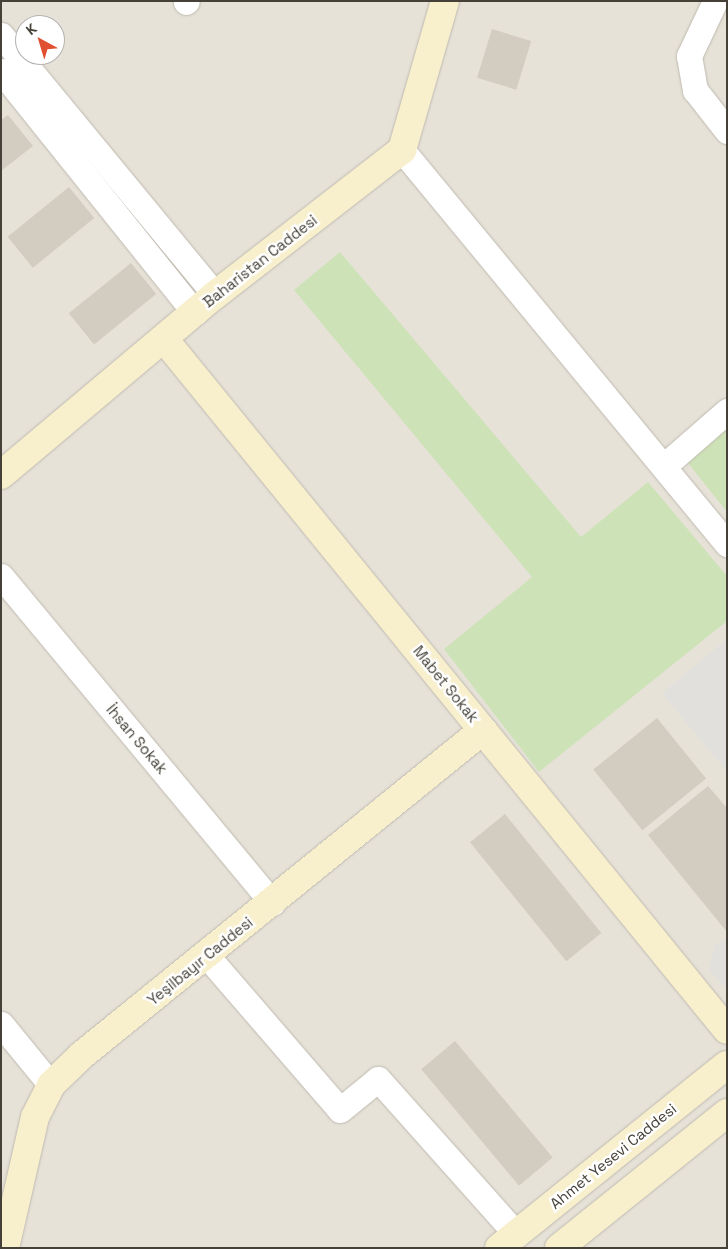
<!DOCTYPE html>
<meta charset="utf-8">
<style>
body{margin:0}
#map{position:relative;width:728px;height:1249px;overflow:hidden;background:#f3f0e9;font-family:"Space Grotesk",sans-serif}
div>[style]{position:absolute}
.residential>*{inset:0;background:#e6e2d8}
.green>*{inset:0;background:#cee2b7}
.parking>*{inset:0;background:#e2e0dd}
.building>*{inset:0;background:#d3ccc0;transform-origin:0 0}
.roads{filter:drop-shadow(0 0 1px #c0bab0) drop-shadow(0 0 1px #c0bab0)}
.street>*{height:25px;margin:-12.5px;padding:0 12.5px;transform-origin:12.5px;border-radius:12.5px;background:#fff}
.secondary>*{height:28px;margin:-14px;padding:0 14px;transform-origin:14px;border-radius:14px;background:#f8efcd}
span{translate:-50% -50%;white-space:nowrap;text-align:center;line-height:1.15;-webkit-text-stroke:5px #fff;paint-order:stroke}
.street-label{font-size:15px;color:#454138}
.frame{position:absolute;inset:0;border:2px solid #454138;pointer-events:none}
.north{position:absolute;left:15px;top:15px;width:50px;height:50px;box-sizing:border-box;background:#fff;border:1px solid #b5b3af;border-radius:50%;rotate:321deg;font-size:14px;font-weight:700;line-height:20px;text-align:center;color:#454138}
.north::after{content:'';display:block;margin:auto;width:18px;height:22px;background:#e14f31;clip-path:polygon(50% 0,100% 100%,50% 72%,0 100%)}
</style>
<div id="map">
<div class="residential">
<i style="clip-path:polygon(evenodd,1px 1px,727px 1px,727px 1248px,1px 1248px,1px 1px,25px 25px,55px 25px,55px 55px,25px 55px,25px 25px)"></i>
</div>
<div class="green">
<i style="clip-path:polygon(340px 252px,581px 537px,648px 482px,727px 576px,727px 621px,539px 772px,444px 649px,532px 577px,294px 290px)"></i>
<i style="clip-path:polygon(727px 428px,727px 512px,688px 463px)"></i>
</div>
<div class="parking">
<i style="clip-path:polygon(727px 639px,727px 772px,662px 693px)"></i>
<i style="clip-path:polygon(727px 937px,727px 990px,709px 969px,715px 945px)"></i>
</div>
<div class="building">
<i style="left:492px;top:29px;width:41px;height:51px;rotate:17deg"></i>
<i style="clip-path:polygon(8px 115px,33px 146px,1px 171px,1px 120px)"></i>
<i style="left:69px;top:187px;width:40px;height:79px;rotate:51deg"></i>
<i style="left:131px;top:263px;width:40px;height:80px;rotate:51deg"></i>
<i style="left:657px;top:718px;width:78px;height:82px;rotate:51deg"></i>
<i style="clip-path:polygon(708px 786px,727px 808px,727px 932px,648px 835px)"></i>
<i style="left:505px;top:814px;width:153px;height:45px;rotate:51deg"></i>
<i style="left:455px;top:1041px;width:152px;height:44px;rotate:50deg"></i>
</div>
<div class="roads">
<div class="street">
<i style="left:715px;top:1px;width:61px;rotate:115.3deg"></i>
<i style="left:689px;top:56px;width:35px;rotate:80deg"></i>
<i style="left:695px;top:90px;width:52px;rotate:52deg"></i>
<i style="left:186px;top:2px;width:1px;rotate:-45deg"></i>
<i style="left:1px;top:35px;width:337px;rotate:50.5deg"></i>
<i style="left:1px;top:71px;width:310px;rotate:51.3deg"></i>
<i style="left:402px;top:150px;width:511px;rotate:50.48deg"></i>
<i style="left:664px;top:466px;width:84px;rotate:-41.1deg"></i>
<i style="left:1px;top:576px;width:425px;rotate:50.3deg"></i>
<i style="left:207px;top:956px;width:203px;rotate:49.2deg"></i>
<i style="left:340px;top:1110px;width:49px;rotate:-39.2deg"></i>
<i style="left:378px;top:1079px;width:208px;rotate:48.3deg"></i>
<i style="left:1px;top:1024px;width:79px;rotate:50.7deg"></i>
</div>
<div class="secondary">
<i style="left:164px;top:339px;width:891px;rotate:50.83deg"></i>
<i style="left:1px;top:475px;width:280px;rotate:-40.1deg"></i>
<i style="left:215px;top:295px;width:237px;rotate:-37.8deg"></i>
<i style="left:402px;top:150px;width:155px;rotate:-73.9deg"></i>
<i style="left:5px;top:1248px;width:134px;rotate:-77.1deg"></i>
<i style="left:35px;top:1117px;width:36px;rotate:-63deg"></i>
<i style="left:51px;top:1085px;width:43px;rotate:-44.1deg"></i>
<i style="left:82px;top:1055px;width:516px;rotate:-39.02deg"></i>
<i style="left:499px;top:1248px;width:292px;rotate:-38.8deg"></i>
<i style="left:559px;top:1248px;width:216px;rotate:-38.8deg"></i>
</div>
</div>
<div class="street-label">
<span style="left:260px;top:261px;rotate:-38deg">Baharistan Caddesi</span>
<span style="left:446px;top:684px;rotate:51deg">Mabet Sokak</span>
<span style="left:137px;top:739px;rotate:50deg">İhsan Sokak</span>
<span style="left:200px;top:961px;rotate:-39deg">Yeşilbayır Caddesi</span>
<span style="left:613px;top:1156px;rotate:-39deg">Ahmet Yesevi Caddesi</span>
</div>
<div class="frame"></div>
<div class="north">K</div>
</div>
